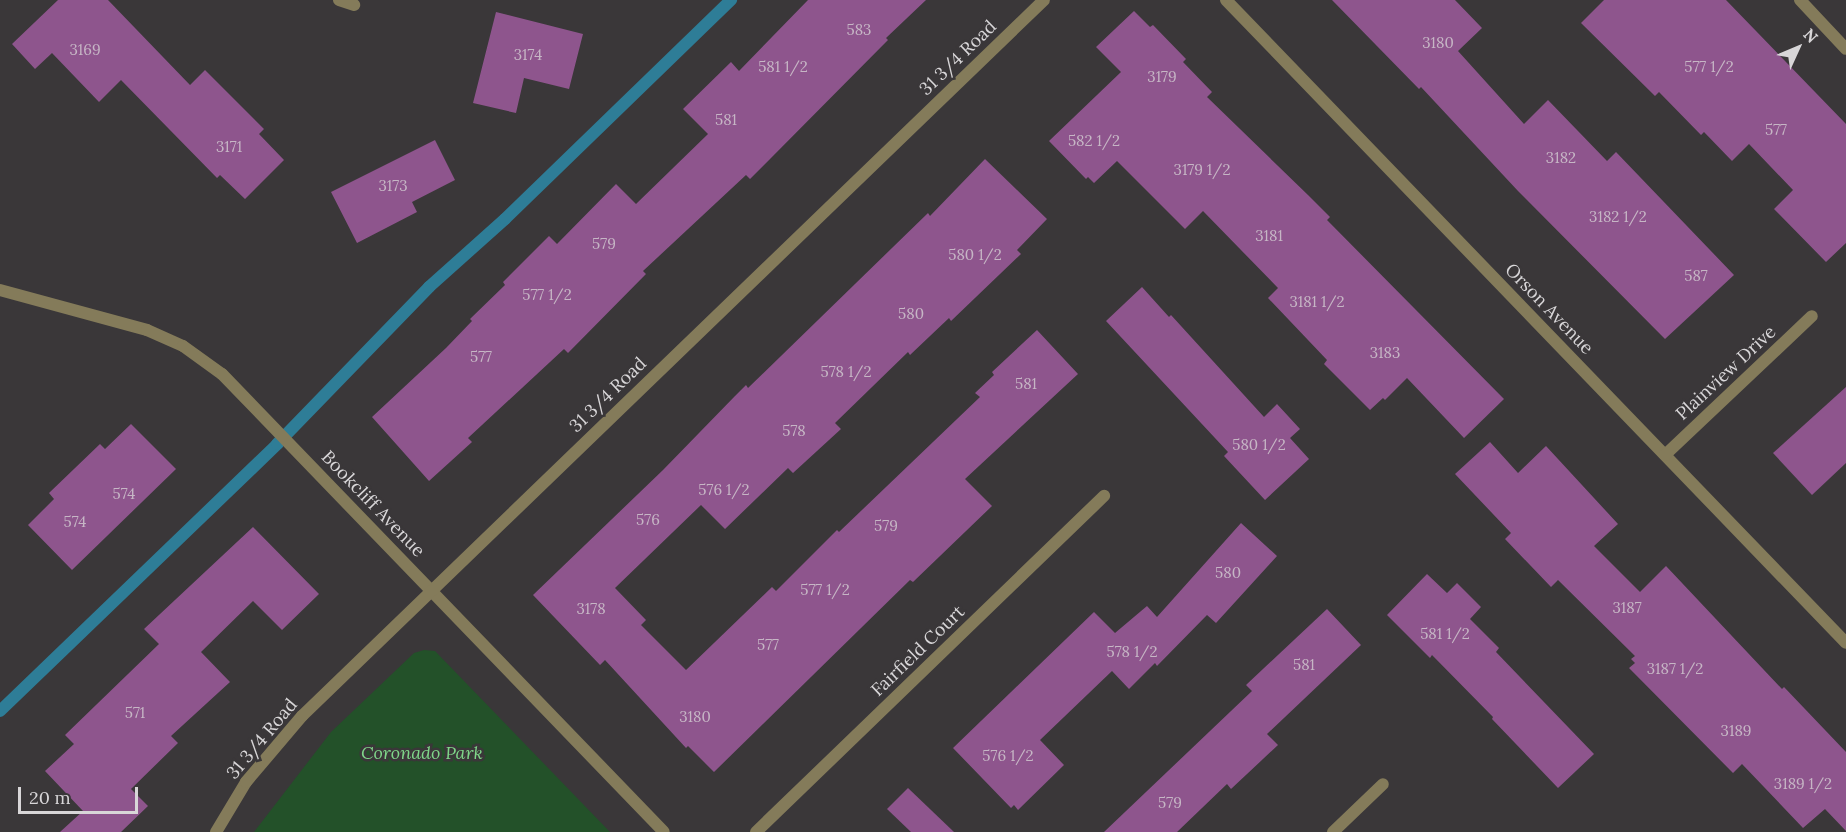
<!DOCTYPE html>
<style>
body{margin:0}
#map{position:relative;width:1846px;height:832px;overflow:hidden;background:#3a3739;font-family:Lora,serif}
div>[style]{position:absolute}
.green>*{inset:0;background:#235129}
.stream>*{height:12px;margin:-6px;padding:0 6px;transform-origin:6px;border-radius:6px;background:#2e7d97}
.building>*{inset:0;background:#8e558d}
.street>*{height:12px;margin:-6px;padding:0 6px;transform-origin:6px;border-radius:6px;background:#847b5a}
span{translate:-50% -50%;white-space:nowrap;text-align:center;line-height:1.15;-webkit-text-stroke:5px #3a3739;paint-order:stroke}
.number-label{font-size:15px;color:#c6b6c5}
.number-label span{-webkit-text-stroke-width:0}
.street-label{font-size:18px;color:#d8d6d8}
.park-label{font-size:18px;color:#7fd689;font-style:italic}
.north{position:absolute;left:1768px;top:18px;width:60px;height:60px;-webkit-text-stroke:4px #3a3739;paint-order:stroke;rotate:46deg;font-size:16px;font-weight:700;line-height:24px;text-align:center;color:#d8d6d8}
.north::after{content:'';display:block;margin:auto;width:21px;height:27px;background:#d8d6d8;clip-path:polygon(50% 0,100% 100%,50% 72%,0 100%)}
.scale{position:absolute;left:18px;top:787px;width:120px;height:27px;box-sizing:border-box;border:3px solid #d8d6d8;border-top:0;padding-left:8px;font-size:18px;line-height:21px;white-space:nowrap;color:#d8d6d8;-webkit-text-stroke:4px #3a3739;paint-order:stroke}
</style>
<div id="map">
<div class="green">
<i style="clip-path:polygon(424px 650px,435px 651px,610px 832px,254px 832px,331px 732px,414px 653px)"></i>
</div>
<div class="stream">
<i style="left:0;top:711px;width:385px;rotate:-43.9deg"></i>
<i style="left:277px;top:444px;width:219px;rotate:-45.9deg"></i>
<i style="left:429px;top:287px;width:102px;rotate:-41.8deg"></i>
<i style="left:505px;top:219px;width:315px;rotate:-44.1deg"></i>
</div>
<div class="building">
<i style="clip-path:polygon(58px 0,108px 0,190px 85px,205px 70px,264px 129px,259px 134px,284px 160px,245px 199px,220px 175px,217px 178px,121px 80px,99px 102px,52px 53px,35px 69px,12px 44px)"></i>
<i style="clip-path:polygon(808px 0,926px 0,886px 38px,888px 40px,771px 158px,750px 179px,746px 175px,643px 271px,646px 274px,568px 353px,564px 349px,468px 438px,472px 442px,429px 481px,372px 417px,446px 348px,472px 321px,470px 319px,505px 285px,503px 282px,549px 236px,557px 244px,616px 184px,636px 204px,708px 134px,683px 109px,731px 62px,739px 71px)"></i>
<i style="clip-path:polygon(1332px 0,1455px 0,1482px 28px,1458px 51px,1524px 124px,1548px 100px,1607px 161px,1616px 152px,1734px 275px,1665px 339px,1518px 191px,1421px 87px,1419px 89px)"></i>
<i style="clip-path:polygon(1604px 0,1726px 0,1846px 124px,1846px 243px,1826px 262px,1774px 209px,1793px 190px,1749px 144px,1732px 161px,1704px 132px,1701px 135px,1659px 92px,1655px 96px,1581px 23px)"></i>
<i style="clip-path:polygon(1134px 11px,1150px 27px,1153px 25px,1186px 59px,1183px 62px,1212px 92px,1207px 97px,1308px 195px,1330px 217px,1327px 220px,1504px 399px,1464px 438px,1407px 378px,1385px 400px,1383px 398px,1370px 410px,1324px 364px,1327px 360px,1268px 298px,1278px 288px,1203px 211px,1185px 229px,1117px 161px,1094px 183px,1088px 177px,1086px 179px,1049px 141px,1121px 72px,1096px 47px)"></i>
<i style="clip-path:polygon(496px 12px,583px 34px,569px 89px,524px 78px,516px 113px,473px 103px)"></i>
<i style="clip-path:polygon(435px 140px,455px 180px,412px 202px,417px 212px,357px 243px,331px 192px)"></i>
<i style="clip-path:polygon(985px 159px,1047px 219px,1017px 250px,1021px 254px,951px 321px,949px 318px,910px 355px,908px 352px,835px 423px,841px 429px,793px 473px,788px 468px,725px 529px,701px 505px,615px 588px,646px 620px,641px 625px,686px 670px,772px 587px,776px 591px,837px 530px,839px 532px,980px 397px,975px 393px,994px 375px,992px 372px,1037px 330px,1078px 374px,965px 479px,992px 506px,913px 582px,910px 580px,714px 772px,688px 746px,686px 748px,605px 660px,600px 665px,533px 595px,663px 470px,735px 396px,746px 385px,748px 388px,928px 213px,930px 216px)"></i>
<i style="clip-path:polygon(1142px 287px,1169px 317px,1171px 315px,1264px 417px,1277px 404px,1300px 429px,1290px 438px,1309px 459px,1265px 500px,1224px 456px,1228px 452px,1106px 321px)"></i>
<i style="clip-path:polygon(1846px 387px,1846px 463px,1812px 495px,1773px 453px)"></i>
<i style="clip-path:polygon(131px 424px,176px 469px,72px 570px,28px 525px,54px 499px,49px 493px,100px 444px,105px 449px)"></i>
<i style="clip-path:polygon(1490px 442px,1518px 473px,1546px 446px,1618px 524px,1594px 546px,1640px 592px,1666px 566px,1782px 689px,1784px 687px,1846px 752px,1846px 831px,1825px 809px,1803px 828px,1742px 764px,1733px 773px,1629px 668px,1635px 663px,1631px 659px,1635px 656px,1558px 580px,1551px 587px,1505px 539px,1511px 533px,1455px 474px)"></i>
<i style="clip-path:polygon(1241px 523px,1277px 556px,1216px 623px,1207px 615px,1157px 666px,1155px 663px,1129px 689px,1112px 671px,1040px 740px,1064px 765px,1018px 810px,1014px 805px,1011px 808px,953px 748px,1094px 612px,1115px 633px,1147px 606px,1157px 617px)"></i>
<i style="clip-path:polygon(253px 527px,319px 594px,282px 630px,253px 601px,201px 652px,230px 682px,171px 736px,178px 743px,131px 789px,148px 806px,121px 832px,60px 832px,83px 811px,45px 771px,74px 744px,65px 735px,159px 644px,144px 629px)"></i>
<i style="clip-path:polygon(1427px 574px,1447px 593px,1457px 583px,1481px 607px,1470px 619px,1499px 648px,1496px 652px,1594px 754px,1558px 788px,1492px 719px,1493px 717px,1432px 655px,1430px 658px,1387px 615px)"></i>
<i style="clip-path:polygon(1327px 609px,1361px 645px,1267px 734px,1278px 745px,1231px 789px,1227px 784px,1177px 832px,1104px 832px,1252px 691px,1246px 685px)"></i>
<i style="clip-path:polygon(908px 788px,954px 832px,911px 832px,887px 809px)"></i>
</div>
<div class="street">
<i style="left:339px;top:0;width:16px;rotate:18deg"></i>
<i style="left:1226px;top:0;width:893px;rotate:46.04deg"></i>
<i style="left:1800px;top:0;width:67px;rotate:46.8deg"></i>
<i style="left:0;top:290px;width:152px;rotate:15.2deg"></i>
<i style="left:147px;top:330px;width:39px;rotate:24deg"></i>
<i style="left:183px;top:346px;width:48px;rotate:35.7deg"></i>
<i style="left:222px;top:374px;width:636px;rotate:46.02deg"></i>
<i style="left:1665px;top:455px;width:202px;rotate:-43.4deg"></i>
<i style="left:216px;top:832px;width:58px;rotate:-59deg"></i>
<i style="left:246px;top:782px;width:87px;rotate:-49.7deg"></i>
<i style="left:302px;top:716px;width:1031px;rotate:-43.98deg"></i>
<i style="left:756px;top:832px;width:484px;rotate:-44deg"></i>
<i style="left:1333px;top:832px;width:69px;rotate:-43.8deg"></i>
</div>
<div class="number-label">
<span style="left:859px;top:30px">583</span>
<span style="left:1438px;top:43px">3180</span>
<span style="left:85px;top:50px">3169</span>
<span style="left:528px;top:55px">3174</span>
<span style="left:783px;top:67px">581 1/2</span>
<span style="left:1709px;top:67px">577 1/2</span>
<span style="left:1162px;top:77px">3179</span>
<span style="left:726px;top:120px">581</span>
<span style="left:1776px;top:130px">577</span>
<span style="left:1094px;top:141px">582 1/2</span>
<span style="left:229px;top:147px">3171</span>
<span style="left:1561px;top:158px">3182</span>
<span style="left:1202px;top:170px">3179 1/2</span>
<span style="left:393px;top:186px">3173</span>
<span style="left:1618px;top:217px">3182 1/2</span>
<span style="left:1269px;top:236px">3181</span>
<span style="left:604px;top:244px">579</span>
<span style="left:975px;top:255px">580 1/2</span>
<span style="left:1696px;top:276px">587</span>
<span style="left:547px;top:295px">577 1/2</span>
<span style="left:1317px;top:302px">3181 1/2</span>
<span style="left:911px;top:314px">580</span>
<span style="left:1385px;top:353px">3183</span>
<span style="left:481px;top:357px">577</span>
<span style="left:846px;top:372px">578 1/2</span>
<span style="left:1026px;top:384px">581</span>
<span style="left:794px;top:431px">578</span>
<span style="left:1259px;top:445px">580 1/2</span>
<span style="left:724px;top:490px">576 1/2</span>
<span style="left:124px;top:494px">574</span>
<span style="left:648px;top:520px">576</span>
<span style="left:75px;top:522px">574</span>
<span style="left:886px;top:526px">579</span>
<span style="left:1228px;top:573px">580</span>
<span style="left:825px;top:590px">577 1/2</span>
<span style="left:1627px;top:608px">3187</span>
<span style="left:591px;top:609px">3178</span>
<span style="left:1445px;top:634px">581 1/2</span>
<span style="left:768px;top:645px">577</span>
<span style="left:1132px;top:652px">578 1/2</span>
<span style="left:1304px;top:665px">581</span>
<span style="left:1675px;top:669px">3187 1/2</span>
<span style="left:135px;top:713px">571</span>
<span style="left:695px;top:717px">3180</span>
<span style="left:1736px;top:731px">3189</span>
<span style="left:1008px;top:756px">576 1/2</span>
<span style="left:1803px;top:784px">3189 1/2</span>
<span style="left:1170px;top:803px">579</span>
</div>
<div class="street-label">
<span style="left:958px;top:58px;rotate:-44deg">31 3/4 Road</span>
<span style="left:1549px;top:309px;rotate:46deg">Orson Avenue</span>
<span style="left:1726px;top:373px;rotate:-43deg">Plainview Drive</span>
<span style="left:608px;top:395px;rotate:-44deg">31 3/4 Road</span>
<span style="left:373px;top:504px;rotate:46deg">Bookcliff Avenue</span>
<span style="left:918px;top:651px;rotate:-44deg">Fairfield Court</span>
<span style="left:262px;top:739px;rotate:-50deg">31 3/4 Road</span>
</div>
<div class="park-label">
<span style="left:422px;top:753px">Coronado Park</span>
</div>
<div class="north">N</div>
<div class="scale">20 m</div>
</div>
